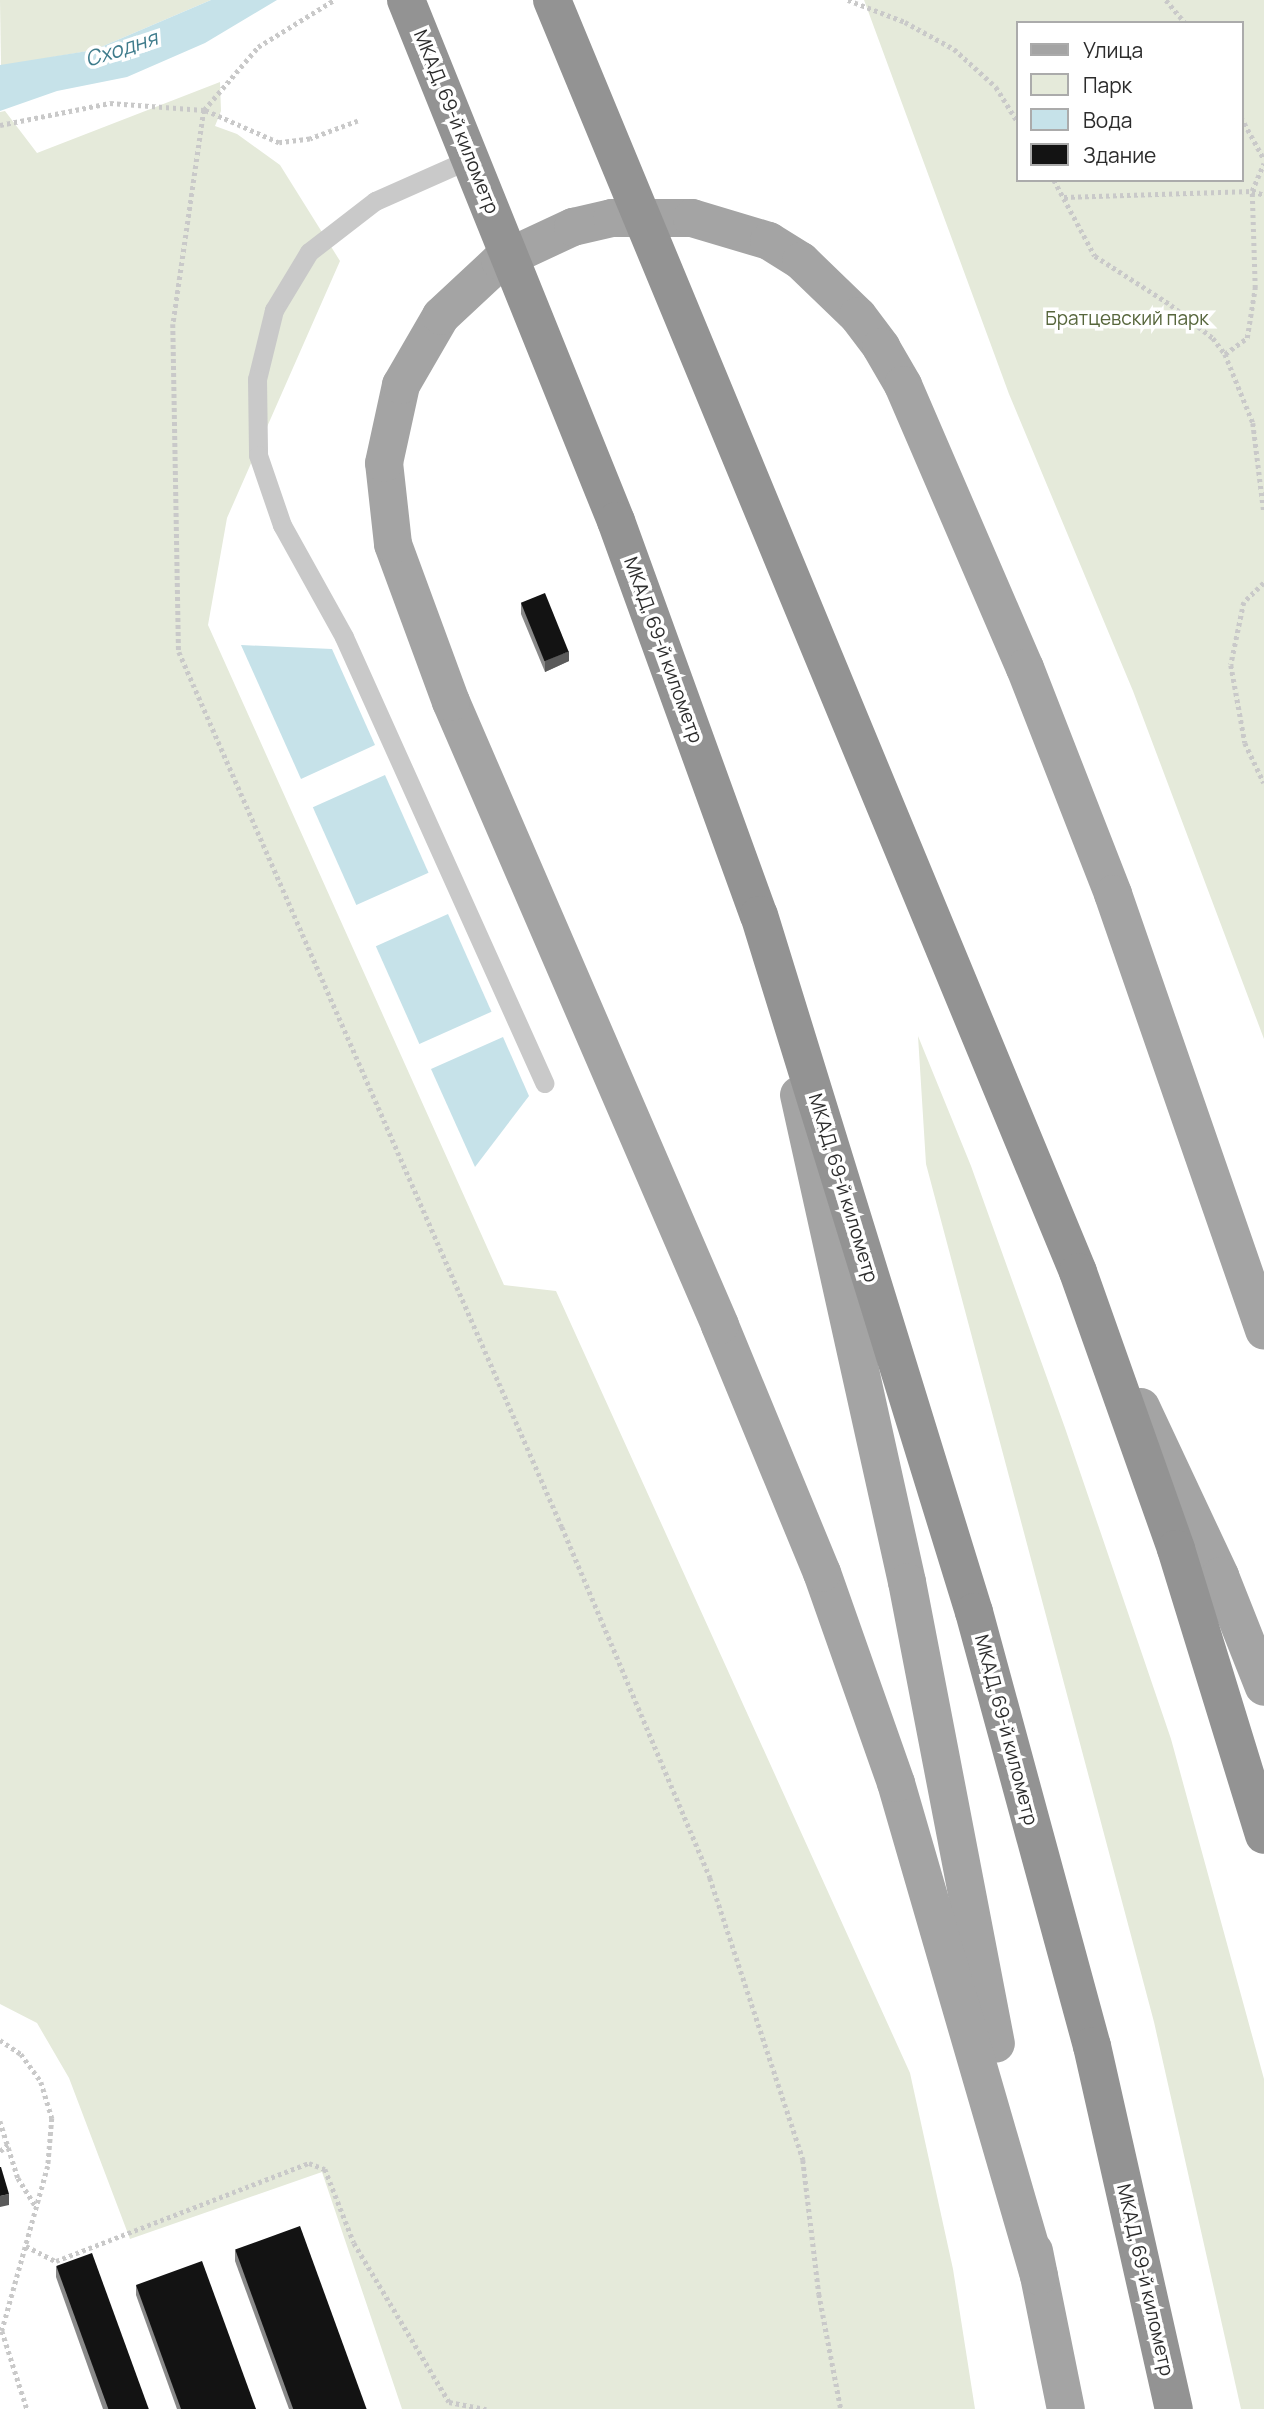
<!DOCTYPE html>
<meta charset="utf-8">
<style>
body{margin:0}
#map{position:relative;width:1264px;height:2409px;overflow:hidden;background:#fff;font-family:Manrope,sans-serif}
div>[style]{position:absolute}
.green>*{inset:0;background:#e5eada}
.water>*{inset:0;background:#c6e2e9;transform-origin:0 0}
.path>*{height:4.5px;margin-top:-2.25px;transform-origin:0;background:repeating-linear-gradient(90deg,#c9c9c9 0 3.5px,transparent 0 7px)}
.lane>*{height:19px;margin:-9.5px;padding:0 9.5px;transform-origin:9.5px;border-radius:9.5px;background:#c9c9c9}
.primary>*{height:38px;margin:-19px;padding:0 19px;transform-origin:19px;border-radius:19px;background:#a4a4a4}
.highway>*{height:38px;margin:-19px;padding:0 19px;transform-origin:19px;border-radius:19px;background:#939393}
.wall>*{inset:0;background:#898989}
.shaded-wall>*{inset:0;background:#5a5a5a}
.building>*{inset:0;background:#131313;transform-origin:0 0}
span{translate:-50% -50%;white-space:nowrap;text-align:center;line-height:1.15;-webkit-text-stroke:7px #fff;paint-order:stroke}
.street-label{font-size:19px;color:#2c2c2c}
.park-label{font-size:19px;color:#57663c}
.water-label{font-size:21px;color:#3e7b8b;font-style:italic}
.legend{position:absolute;left:1016px;top:21px;width:228px;height:161px;box-sizing:border-box;background:#fff;border:2px solid #ababab;margin:0;padding:9px 12px;list-style:none;font-size:21px;color:#2c2c2c}
.legend li{display:flex;align-items:center;gap:14px;height:35px}
.legend b{width:35px;border:2px solid #ababab}
</style>
<div id="map">
<div class="green">
<i style="clip-path:polygon(0 0,211px 0,94px 50px,1px 66px)"></i>
<i style="clip-path:polygon(evenodd,864px 0,1264px 0,1264px 1039px,1133px 691px,1009px 394px,864px 0,1017px 23px,1241px 23px,1241px 180px,1017px 180px,1017px 23px)"></i>
<i style="clip-path:polygon(220px 82px,221px 111px,215px 126px,237px 134px,280px 165px,340px 261px,227px 518px,208px 625px,504px 1285px,556px 1291px,910px 2073px,953px 2269px,975px 2409px,402px 2409px,322px 2172px,130px 2239px,69px 2078px,37px 2023px,0 2004px,0 112px,5px 111px,37px 153px)"></i>
<i style="clip-path:polygon(918px 1036px,971px 1166px,1065px 1428px,1171px 1739px,1264px 2079px,1264px 2409px,1241px 2409px,1154px 2022px,926px 1164px)"></i>
</div>
<div class="water">
<i style="clip-path:polygon(211px 0,277px 0,205px 43px,127px 77px,57px 91px,0 111px,0 65px,94px 50px)"></i>
<i style="clip-path:polygon(241px 645px,332px 649px,375px 745px,301px 779px)"></i>
<i style="left:385px;top:775px;width:107px;height:79px;rotate:66deg"></i>
<i style="left:448px;top:914px;width:107px;height:79px;rotate:66deg"></i>
<i style="clip-path:polygon(503px 1037px,529px 1096px,475px 1167px,431px 1069px)"></i>
</div>
<div class="path">
<i style="left:848px;top:0;width:61px;rotate:21.1deg"></i>
<i style="left:905px;top:22px;width:56px;rotate:28.9deg"></i>
<i style="left:954px;top:49px;width:57px;rotate:42.1deg"></i>
<i style="left:996px;top:87px;width:40px;rotate:58deg"></i>
<i style="left:1166px;top:0;width:30px;rotate:50deg"></i>
<i style="left:1241px;top:117px;width:48px;rotate:61.3deg"></i>
<i style="left:358px;top:121px;width:51px;rotate:159.4deg"></i>
<i style="left:310px;top:139px;width:31px;rotate:173deg"></i>
<i style="left:279px;top:143px;width:82px;rotate:-156.3deg"></i>
<i style="left:204px;top:110px;width:216px;rotate:98.2deg"></i>
<i style="left:173px;top:324px;width:328px;rotate:89deg"></i>
<i style="left:179px;top:652px;width:955px;rotate:66.36deg"></i>
<i style="left:562px;top:1527px;width:381px;rotate:67.1deg"></i>
<i style="left:710px;top:1878px;width:297px;rotate:71.7deg"></i>
<i style="left:803px;top:2160px;width:135px;rotate:83.2deg"></i>
<i style="left:819px;top:2294px;width:117px;rotate:79.2deg"></i>
<i style="left:0;top:125px;width:112px;rotate:-11.3deg"></i>
<i style="left:110px;top:103px;width:94px;rotate:4.3deg"></i>
<i style="left:204px;top:110px;width:83px;rotate:-49.4deg"></i>
<i style="left:258px;top:47px;width:89px;rotate:-31.7deg"></i>
<i style="left:1054px;top:180px;width:86px;rotate:61.7deg"></i>
<i style="left:1095px;top:256px;width:90px;rotate:32.8deg"></i>
<i style="left:1171px;top:305px;width:53px;rotate:38.2deg"></i>
<i style="left:1213px;top:338px;width:20px;rotate:53deg"></i>
<i style="left:1225px;top:354px;width:74px;rotate:67.9deg"></i>
<i style="left:1253px;top:423px;width:90px;rotate:83deg"></i>
<i style="left:1064px;top:197px;width:188px;rotate:-1.8deg"></i>
<i style="left:1252px;top:191px;width:13px;rotate:18deg"></i>
<i style="left:1225px;top:354px;width:27px;rotate:-36deg"></i>
<i style="left:1247px;top:338px;width:51px;rotate:-80.9deg"></i>
<i style="left:1255px;top:288px;width:97px;rotate:-91.8deg"></i>
<i style="left:1252px;top:191px;width:30px;rotate:-67deg"></i>
<i style="left:1264px;top:583px;width:28px;rotate:136deg"></i>
<i style="left:1244px;top:602px;width:64px;rotate:101.7deg"></i>
<i style="left:1231px;top:665px;width:79px;rotate:79.8deg"></i>
<i style="left:1245px;top:743px;width:44px;rotate:64.6deg"></i>
<i style="left:0;top:2040px;width:25px;rotate:34deg"></i>
<i style="left:21px;top:2054px;width:34px;rotate:54deg"></i>
<i style="left:41px;top:2082px;width:38px;rotate:73deg"></i>
<i style="left:52px;top:2118px;width:48px;rotate:94.8deg"></i>
<i style="left:48px;top:2166px;width:171px;rotate:105.6deg"></i>
<i style="left:2px;top:2331px;width:82px;rotate:72.2deg"></i>
<i style="left:0;top:2121px;width:60px;rotate:72.5deg"></i>
<i style="left:18px;top:2178px;width:36px;rotate:58deg"></i>
<i style="left:0;top:2151px;width:10px;rotate:-37deg"></i>
<i style="left:26px;top:2246px;width:34px;rotate:27deg"></i>
<i style="left:56px;top:2261px;width:271px;rotate:-21.2deg"></i>
<i style="left:309px;top:2163px;width:17px;rotate:21deg"></i>
<i style="left:325px;top:2169px;width:79px;rotate:68.6deg"></i>
<i style="left:354px;top:2243px;width:185px;rotate:59.1deg"></i>
<i style="left:449px;top:2402px;width:38px;rotate:11deg"></i>
</div>
<div class="lane">
<i style="left:472px;top:158px;width:106px;rotate:156.1deg"></i>
<i style="left:375px;top:201px;width:83px;rotate:142.3deg"></i>
<i style="left:309px;top:252px;width:68px;rotate:121.1deg"></i>
<i style="left:274px;top:310px;width:71px;rotate:103.8deg"></i>
<i style="left:257px;top:379px;width:76px;rotate:89.2deg"></i>
<i style="left:258px;top:455px;width:74px;rotate:71.1deg"></i>
<i style="left:282px;top:525px;width:128px;rotate:61deg"></i>
<i style="left:344px;top:637px;width:489px;rotate:65.8deg"></i>
</div>
<div class="primary">
<i style="left:799px;top:1095px;width:499px;rotate:77.5deg"></i>
<i style="left:907px;top:1582px;width:470px;rotate:79.1deg"></i>
<i style="left:1141px;top:1407px;width:187px;rotate:64.9deg"></i>
<i style="left:1220px;top:1576px;width:119px;rotate:68.4deg"></i>
<i style="left:1034px;top:2251px;width:161px;rotate:78.6deg"></i>
<i style="left:1039px;top:2276px;width:513px;rotate:-106.18deg"></i>
<i style="left:896px;top:1783px;width:223px;rotate:-109.4deg"></i>
<i style="left:822px;top:1573px;width:268px;rotate:-112.4deg"></i>
<i style="left:720px;top:1325px;width:679px;rotate:-113.35deg"></i>
<i style="left:451px;top:702px;width:168px;rotate:-110.2deg"></i>
<i style="left:393px;top:544px;width:81px;rotate:-96.3deg"></i>
<i style="left:384px;top:463px;width:80px;rotate:-77.7deg"></i>
<i style="left:401px;top:385px;width:80px;rotate:-59.9deg"></i>
<i style="left:441px;top:316px;width:81px;rotate:-43deg"></i>
<i style="left:500px;top:261px;width:81px;rotate:-25deg"></i>
<i style="left:573px;top:227px;width:40px;rotate:-13deg"></i>
<i style="left:612px;top:218px;width:80px"></i>
<i style="left:692px;top:218px;width:80px;rotate:16.6deg"></i>
<i style="left:769px;top:241px;width:38px;rotate:32deg"></i>
<i style="left:801px;top:261px;width:79px;rotate:44deg"></i>
<i style="left:858px;top:316px;width:39px;rotate:53deg"></i>
<i style="left:881px;top:347px;width:44px;rotate:59.9deg"></i>
<i style="left:903px;top:385px;width:308px;rotate:66.7deg"></i>
<i style="left:1025px;top:668px;width:243px;rotate:68.7deg"></i>
<i style="left:1113px;top:894px;width:462px;rotate:70.9deg"></i>
</div>
<div class="highway">
<i style="left:406px;top:0;width:562px;rotate:68.05deg"></i>
<i style="left:616px;top:521px;width:419px;rotate:70.1deg"></i>
<i style="left:759px;top:915px;width:729px;rotate:72.86deg"></i>
<i style="left:974px;top:1612px;width:450px;rotate:74.8deg"></i>
<i style="left:1092px;top:2046px;width:372px;rotate:77.3deg"></i>
<i style="left:552px;top:0;width:1376px;rotate:67.53deg"></i>
<i style="left:1078px;top:1272px;width:294px;rotate:70.5deg"></i>
<i style="left:1176px;top:1549px;width:299px;rotate:72.9deg"></i>
</div>
<div class="wall">
<i style="clip-path:polygon(521px 603px,569px 661px,545px 672px,521px 614px)"></i>
<i style="clip-path:polygon(235px 2250px,366px 2409px,289px 2409px,235px 2261px)"></i>
<i style="clip-path:polygon(56px 2266px,148px 2409px,103px 2409px,56px 2277px)"></i>
<i style="clip-path:polygon(136px 2285px,256px 2409px,177px 2409px,136px 2295px)"></i>
</div>
<div class="shaded-wall">
<i style="clip-path:polygon(569px 651px,569px 661px,545px 672px,545px 661px)"></i>
<i style="clip-path:polygon(9px 2194px,9px 2205px,0 2207px,0 2196px)"></i>
</div>
<div class="building">
<i style="left:545px;top:593px;width:63px;height:26px;rotate:68deg"></i>
<i style="clip-path:polygon(0 2167px,1px 2167px,9px 2194px,0 2196px)"></i>
<i style="left:300px;top:2226px;width:195px;height:69px;rotate:70deg"></i>
<i style="left:92px;top:2253px;width:166px;height:38px;rotate:70deg"></i>
<i style="clip-path:polygon(202px 2261px,256px 2409px,181px 2409px,136px 2285px)"></i>
</div>
<div class="street-label">
<span style="left:456px;top:122px;rotate:68deg">МКАД, 69-й километр</span>
<span style="left:663px;top:650px;rotate:70deg">МКАД, 69-й километр</span>
<span style="left:843px;top:1188px;rotate:73deg">МКАД, 69-й километр</span>
<span style="left:1006px;top:1730px;rotate:75deg">МКАД, 69-й километр</span>
<span style="left:1145px;top:2280px;rotate:77deg">МКАД, 69-й километр</span>
</div>
<div class="park-label">
<span style="left:1127px;top:319px">Братцевский парк</span>
</div>
<div class="water-label">
<span style="left:121px;top:48px;rotate:-18deg">Сходня</span>
</div>
<ul class="legend">
<li><b style="height:9px;background:#a4a4a4"></b>Улица</li>
<li><b style="height:19px;background:#e5eada"></b>Парк</li>
<li><b style="height:19px;background:#c6e2e9"></b>Вода</li>
<li><b style="height:19px;background:#131313"></b>Здание</li>
</ul>
</div>
